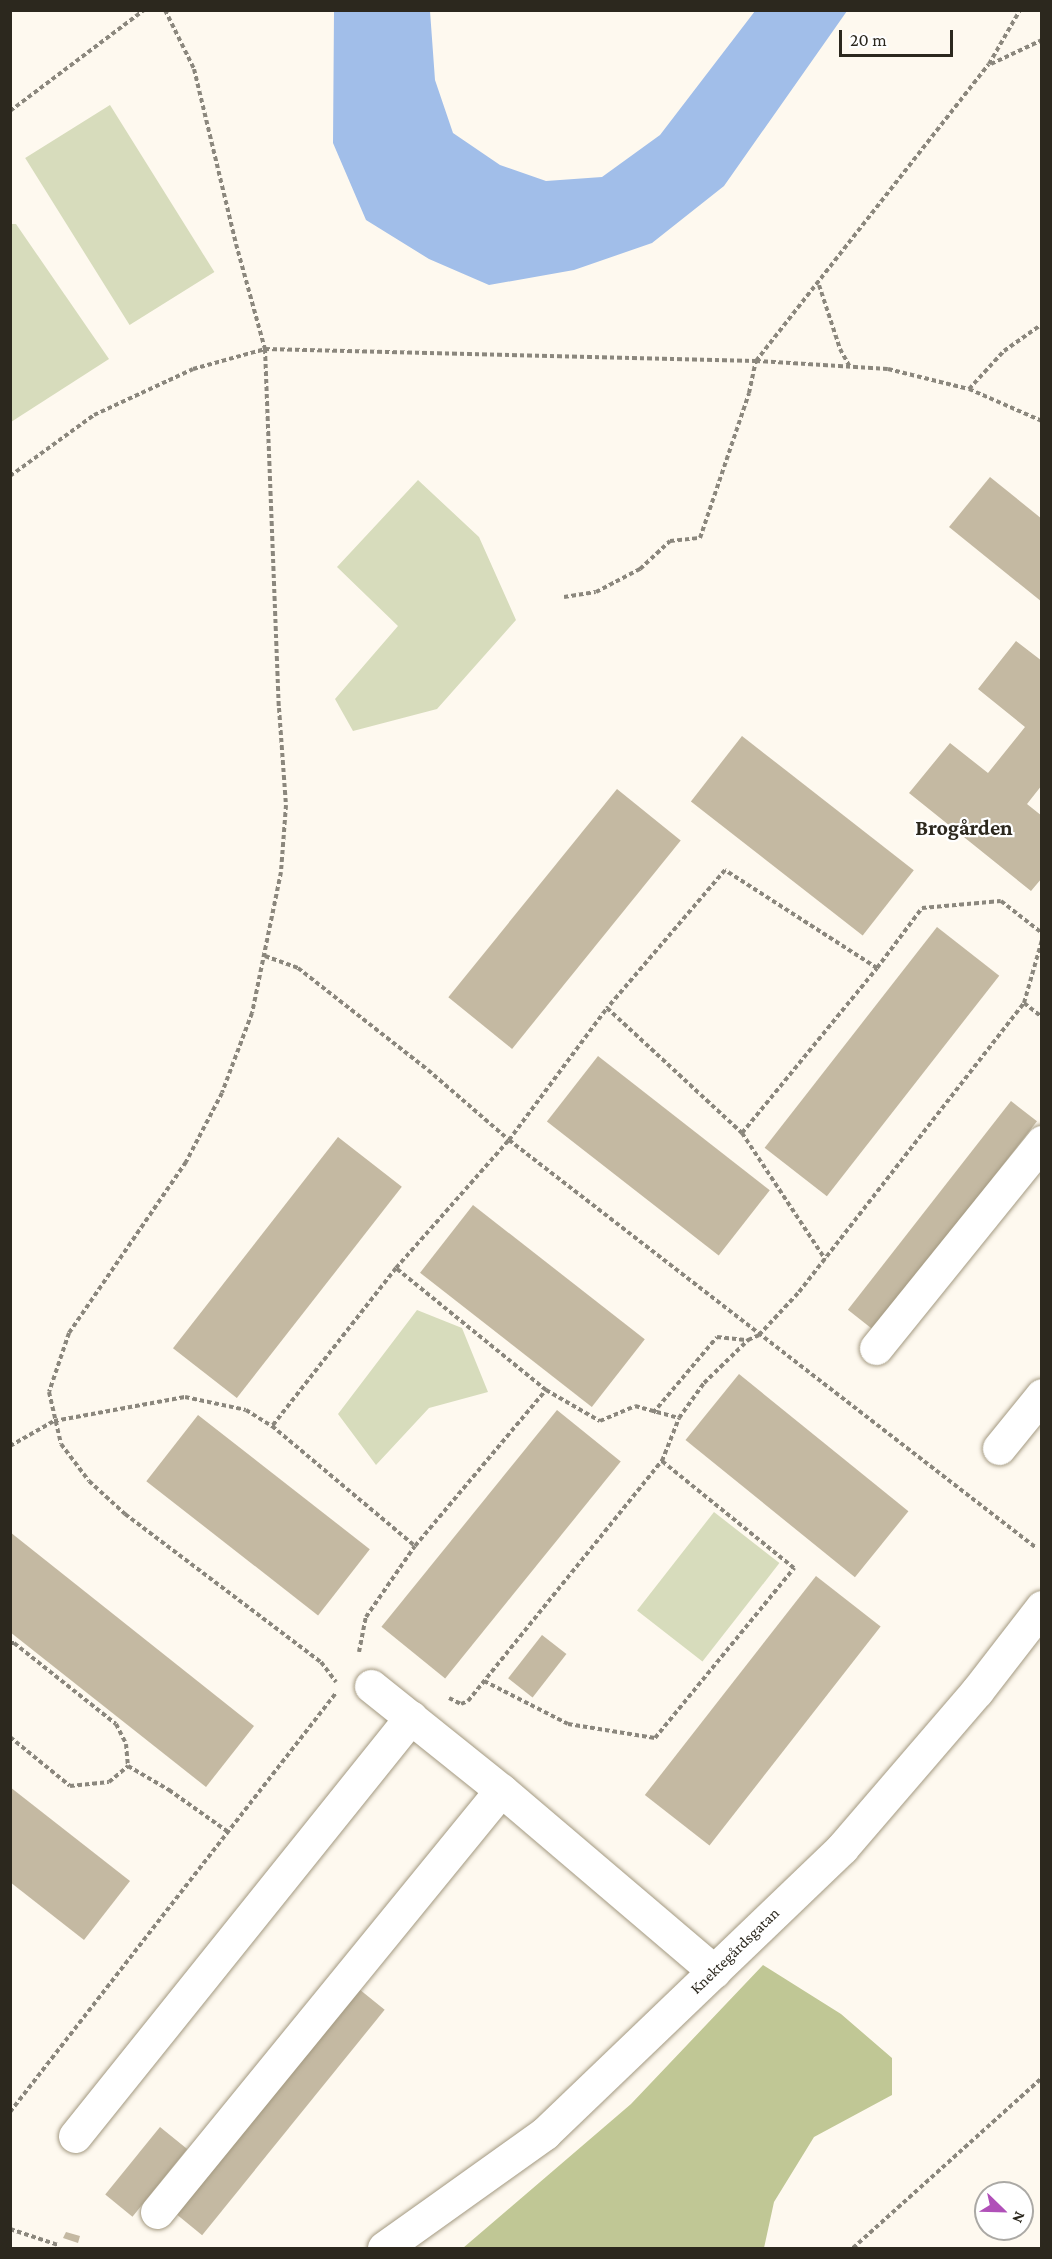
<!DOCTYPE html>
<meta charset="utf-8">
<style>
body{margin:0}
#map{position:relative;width:1052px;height:2259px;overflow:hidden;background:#fef9ef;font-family:"Crimson Pro",serif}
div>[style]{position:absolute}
.green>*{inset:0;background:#d7dcbc;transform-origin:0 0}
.forest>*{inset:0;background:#c0c795}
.water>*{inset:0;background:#a1bee9}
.building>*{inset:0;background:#c4b9a2;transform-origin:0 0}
.path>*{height:4px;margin-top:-2px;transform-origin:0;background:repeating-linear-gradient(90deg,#8b877d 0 4.5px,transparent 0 7.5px)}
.roads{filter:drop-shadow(0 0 2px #a39981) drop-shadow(0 0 2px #a39981)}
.minor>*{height:33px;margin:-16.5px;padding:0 16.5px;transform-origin:16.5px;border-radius:16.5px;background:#fff}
span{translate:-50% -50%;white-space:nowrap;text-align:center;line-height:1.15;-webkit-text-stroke:4.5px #fff;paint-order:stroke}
.street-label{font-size:16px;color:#2c281e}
.district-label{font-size:22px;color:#2c281e;font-weight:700}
.frame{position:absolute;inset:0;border:12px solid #2c281e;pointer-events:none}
.north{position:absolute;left:974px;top:2181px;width:60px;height:60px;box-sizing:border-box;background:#fff;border:2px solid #aba9a5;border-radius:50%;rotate:113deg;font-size:16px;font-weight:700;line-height:24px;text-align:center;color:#2c281e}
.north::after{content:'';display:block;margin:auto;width:21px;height:27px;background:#b050b8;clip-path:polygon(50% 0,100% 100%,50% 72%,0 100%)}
.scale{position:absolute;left:839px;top:30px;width:114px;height:27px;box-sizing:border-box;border:3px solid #2c281e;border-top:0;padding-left:8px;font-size:18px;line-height:21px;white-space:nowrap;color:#2c281e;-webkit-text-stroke:4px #fff;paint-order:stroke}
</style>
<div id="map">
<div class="green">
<i style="left:110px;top:105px;width:197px;height:100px;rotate:58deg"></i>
<i style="clip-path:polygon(11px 224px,16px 224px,109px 359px,11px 422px)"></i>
<i style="clip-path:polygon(418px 480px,479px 537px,516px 620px,437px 709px,353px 731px,335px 699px,398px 626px,337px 567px)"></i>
<i style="clip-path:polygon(417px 1310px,462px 1328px,488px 1392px,429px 1408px,376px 1465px,338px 1414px)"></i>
<i style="left:714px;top:1512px;width:83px;height:125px;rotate:38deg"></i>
</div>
<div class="forest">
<i style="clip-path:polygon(763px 1965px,841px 2014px,892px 2058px,892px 2095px,814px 2137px,774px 2202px,764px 2248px,463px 2248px,631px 2104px)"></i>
</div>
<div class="water">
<i style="clip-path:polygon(334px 11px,430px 11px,435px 80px,453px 133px,500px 165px,546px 181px,602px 177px,660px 135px,755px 11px,847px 11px,724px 186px,652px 243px,574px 270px,489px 285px,429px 259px,366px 220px,333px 143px)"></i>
</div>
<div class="building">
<i style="clip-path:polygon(990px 477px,1042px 519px,1042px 602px,949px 527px)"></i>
<i style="clip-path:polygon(1016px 641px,1042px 661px,1042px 785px,1027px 804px,1042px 816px,1042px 878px,1031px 891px,909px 793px,950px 743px,988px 773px,1025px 727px,978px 689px)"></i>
<i style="left:742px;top:736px;width:218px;height:83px;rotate:38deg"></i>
<i style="left:617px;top:789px;width:82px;height:268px;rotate:39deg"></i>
<i style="left:937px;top:927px;width:79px;height:280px;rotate:38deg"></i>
<i style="left:598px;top:1056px;width:218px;height:83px;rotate:38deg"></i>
<i style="left:1011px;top:1101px;width:33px;height:265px;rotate:38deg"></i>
<i style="left:338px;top:1137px;width:81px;height:268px;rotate:38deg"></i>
<i style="left:473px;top:1205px;width:218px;height:86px;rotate:38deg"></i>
<i style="left:739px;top:1374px;width:218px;height:85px;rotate:39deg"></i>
<i style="left:557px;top:1410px;width:82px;height:279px;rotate:39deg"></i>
<i style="left:198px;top:1415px;width:218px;height:84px;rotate:38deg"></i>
<i style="clip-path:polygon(10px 1532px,254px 1726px,206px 1787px,10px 1632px)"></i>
<i style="left:816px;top:1576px;width:82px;height:278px;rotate:38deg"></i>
<i style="left:542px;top:1635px;width:31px;height:55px;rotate:38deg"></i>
<i style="clip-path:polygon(10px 1787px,130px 1881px,84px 1940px,10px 1882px)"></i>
<i style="left:359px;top:1989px;width:33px;height:290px;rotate:39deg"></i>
<i style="left:160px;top:2127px;width:35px;height:87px;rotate:39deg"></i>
<i style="clip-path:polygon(66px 2232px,80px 2236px,78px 2243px,63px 2238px)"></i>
</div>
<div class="path">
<i style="left:165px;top:10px;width:66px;rotate:63.8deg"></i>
<i style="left:194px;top:69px;width:180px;rotate:76.5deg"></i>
<i style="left:236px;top:244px;width:109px;rotate:74.6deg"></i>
<i style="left:265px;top:349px;width:359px;rotate:87.8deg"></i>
<i style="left:279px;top:708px;width:97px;rotate:85.9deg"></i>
<i style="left:286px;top:805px;width:67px;rotate:94.3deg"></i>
<i style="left:281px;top:872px;width:144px;rotate:101.6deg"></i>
<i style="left:252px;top:1013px;width:85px;rotate:110.6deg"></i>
<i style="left:222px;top:1093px;width:78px;rotate:117.6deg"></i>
<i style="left:186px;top:1162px;width:207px;rotate:124.4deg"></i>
<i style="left:69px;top:1333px;width:62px;rotate:108.7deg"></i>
<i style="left:49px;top:1392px;width:53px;rotate:77deg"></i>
<i style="left:61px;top:1444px;width:46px;rotate:52.9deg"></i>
<i style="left:89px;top:1481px;width:49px;rotate:42.5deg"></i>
<i style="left:125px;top:1514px;width:246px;rotate:37.1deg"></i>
<i style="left:321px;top:1662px;width:25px;rotate:53deg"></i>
<i style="left:991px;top:64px;width:56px;rotate:-25.2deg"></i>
<i style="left:10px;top:111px;width:168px;rotate:-37deg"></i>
<i style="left:819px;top:285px;width:67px;rotate:71.8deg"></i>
<i style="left:840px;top:349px;width:21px;rotate:61deg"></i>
<i style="left:969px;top:389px;width:52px;rotate:-47.4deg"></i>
<i style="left:1004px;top:351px;width:47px;rotate:-35.4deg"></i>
<i style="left:10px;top:476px;width:104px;rotate:-36deg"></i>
<i style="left:94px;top:415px;width:109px;rotate:-24.9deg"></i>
<i style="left:193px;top:369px;width:75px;rotate:-15.5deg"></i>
<i style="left:265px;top:349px;width:491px;rotate:1.4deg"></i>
<i style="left:756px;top:361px;width:132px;rotate:3.5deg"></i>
<i style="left:888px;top:369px;width:83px;rotate:13.9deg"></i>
<i style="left:969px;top:389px;width:80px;rotate:23.7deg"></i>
<i style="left:564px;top:597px;width:32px;rotate:-9deg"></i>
<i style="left:596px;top:592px;width:50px;rotate:-27.6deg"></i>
<i style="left:640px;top:569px;width:41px;rotate:-43deg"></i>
<i style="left:670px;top:541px;width:30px;rotate:-6deg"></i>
<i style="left:700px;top:538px;width:153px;rotate:-71.3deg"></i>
<i style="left:749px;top:393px;width:33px;rotate:-78deg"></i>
<i style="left:756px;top:361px;width:377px;rotate:-51.9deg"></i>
<i style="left:989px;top:64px;width:62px;rotate:-60.1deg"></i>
<i style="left:265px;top:956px;width:35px;rotate:20deg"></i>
<i style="left:298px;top:968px;width:165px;rotate:38.1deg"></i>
<i style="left:428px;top:1070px;width:107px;rotate:40.8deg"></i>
<i style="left:509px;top:1140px;width:665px;rotate:37.73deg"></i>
<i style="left:877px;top:968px;width:181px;rotate:-147.2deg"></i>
<i style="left:725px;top:870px;width:182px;rotate:130.5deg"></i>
<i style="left:607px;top:1008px;width:184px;rotate:42.8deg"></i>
<i style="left:742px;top:1133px;width:213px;rotate:-50.7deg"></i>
<i style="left:877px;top:968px;width:75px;rotate:-53.1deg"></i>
<i style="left:922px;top:908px;width:79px;rotate:-5.1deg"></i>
<i style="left:1001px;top:901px;width:52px;rotate:38deg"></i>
<i style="left:1024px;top:1003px;width:23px;rotate:38deg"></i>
<i style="left:742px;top:1133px;width:151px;rotate:56.6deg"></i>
<i style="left:396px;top:1268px;width:171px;rotate:-48.6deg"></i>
<i style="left:509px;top:1140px;width:164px;rotate:-53.4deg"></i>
<i style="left:546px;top:1390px;width:62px;rotate:29.9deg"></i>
<i style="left:600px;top:1421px;width:38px;rotate:-23deg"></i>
<i style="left:635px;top:1406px;width:46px;rotate:15.3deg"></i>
<i style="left:653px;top:1413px;width:99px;rotate:-49.9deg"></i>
<i style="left:717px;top:1337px;width:31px;rotate:6deg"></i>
<i style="left:10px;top:1446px;width:51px;rotate:-29.6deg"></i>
<i style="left:54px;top:1421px;width:133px;rotate:-10.4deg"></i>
<i style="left:185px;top:1397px;width:62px;rotate:12deg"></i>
<i style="left:246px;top:1410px;width:31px;rotate:32deg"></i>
<i style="left:272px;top:1426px;width:187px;rotate:40deg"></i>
<i style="left:415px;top:1546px;width:204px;rotate:-50deg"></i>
<i style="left:546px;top:1390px;width:193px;rotate:-140.9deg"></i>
<i style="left:396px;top:1268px;width:201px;rotate:128.1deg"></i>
<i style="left:10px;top:1643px;width:4px"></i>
<i style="left:14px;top:1643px;width:130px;rotate:38.5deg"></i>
<i style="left:116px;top:1724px;width:22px;rotate:63deg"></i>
<i style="left:126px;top:1744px;width:22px;rotate:85deg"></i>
<i style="left:359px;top:1652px;width:36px;rotate:-79deg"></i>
<i style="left:366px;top:1617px;width:86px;rotate:-55.4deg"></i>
<i style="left:484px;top:1681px;width:94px;rotate:27.1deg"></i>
<i style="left:568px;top:1724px;width:88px;rotate:9.1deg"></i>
<i style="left:655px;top:1738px;width:220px;rotate:-50.7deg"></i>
<i style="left:794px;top:1568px;width:170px;rotate:-141deg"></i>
<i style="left:449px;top:1698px;width:13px;rotate:27deg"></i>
<i style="left:461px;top:1704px;width:8px;rotate:-23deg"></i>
<i style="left:468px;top:1701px;width:309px;rotate:-51.1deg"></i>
<i style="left:662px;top:1461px;width:46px;rotate:-68.4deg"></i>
<i style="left:679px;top:1418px;width:43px;rotate:-54.5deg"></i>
<i style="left:704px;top:1383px;width:62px;rotate:-44.3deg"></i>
<i style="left:748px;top:1340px;width:12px;rotate:-24deg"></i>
<i style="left:759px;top:1335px;width:59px;rotate:-47.1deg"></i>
<i style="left:799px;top:1292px;width:366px;rotate:-52.1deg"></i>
<i style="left:1024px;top:1003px;width:66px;rotate:-74.1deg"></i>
<i style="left:10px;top:1737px;width:77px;rotate:39.2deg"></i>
<i style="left:70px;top:1786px;width:39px;rotate:-6deg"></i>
<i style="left:109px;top:1782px;width:25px;rotate:-40deg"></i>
<i style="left:128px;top:1766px;width:48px;rotate:30.3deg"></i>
<i style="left:169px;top:1790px;width:72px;rotate:35.4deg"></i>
<i style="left:10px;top:2112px;width:531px;rotate:-52.12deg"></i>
<i style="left:10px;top:2229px;width:51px;rotate:18.4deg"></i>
<i style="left:853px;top:2248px;width:254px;rotate:-42deg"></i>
</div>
<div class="roads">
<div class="minor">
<i style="left:876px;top:1348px;width:265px;rotate:-51.1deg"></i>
<i style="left:999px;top:1448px;width:68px;rotate:-50.9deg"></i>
<i style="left:371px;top:1686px;width:166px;rotate:38.7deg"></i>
<i style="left:501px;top:1790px;width:280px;rotate:40.4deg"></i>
<i style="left:75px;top:2136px;width:537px;rotate:-51.27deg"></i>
<i style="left:157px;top:2212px;width:544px;rotate:-50.81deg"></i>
<i style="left:384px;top:2248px;width:198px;rotate:-35.5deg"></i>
<i style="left:545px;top:2133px;width:412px;rotate:-43.8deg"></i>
<i style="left:842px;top:1848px;width:207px;rotate:-49.3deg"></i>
<i style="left:977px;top:1691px;width:106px;rotate:-52.3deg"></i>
</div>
</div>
<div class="street-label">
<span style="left:735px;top:1951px;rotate:-44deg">Knektegårdsgatan</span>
</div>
<div class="district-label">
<span style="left:964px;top:828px">Brogården</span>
</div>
<div class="frame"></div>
<div class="north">N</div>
<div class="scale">20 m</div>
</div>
